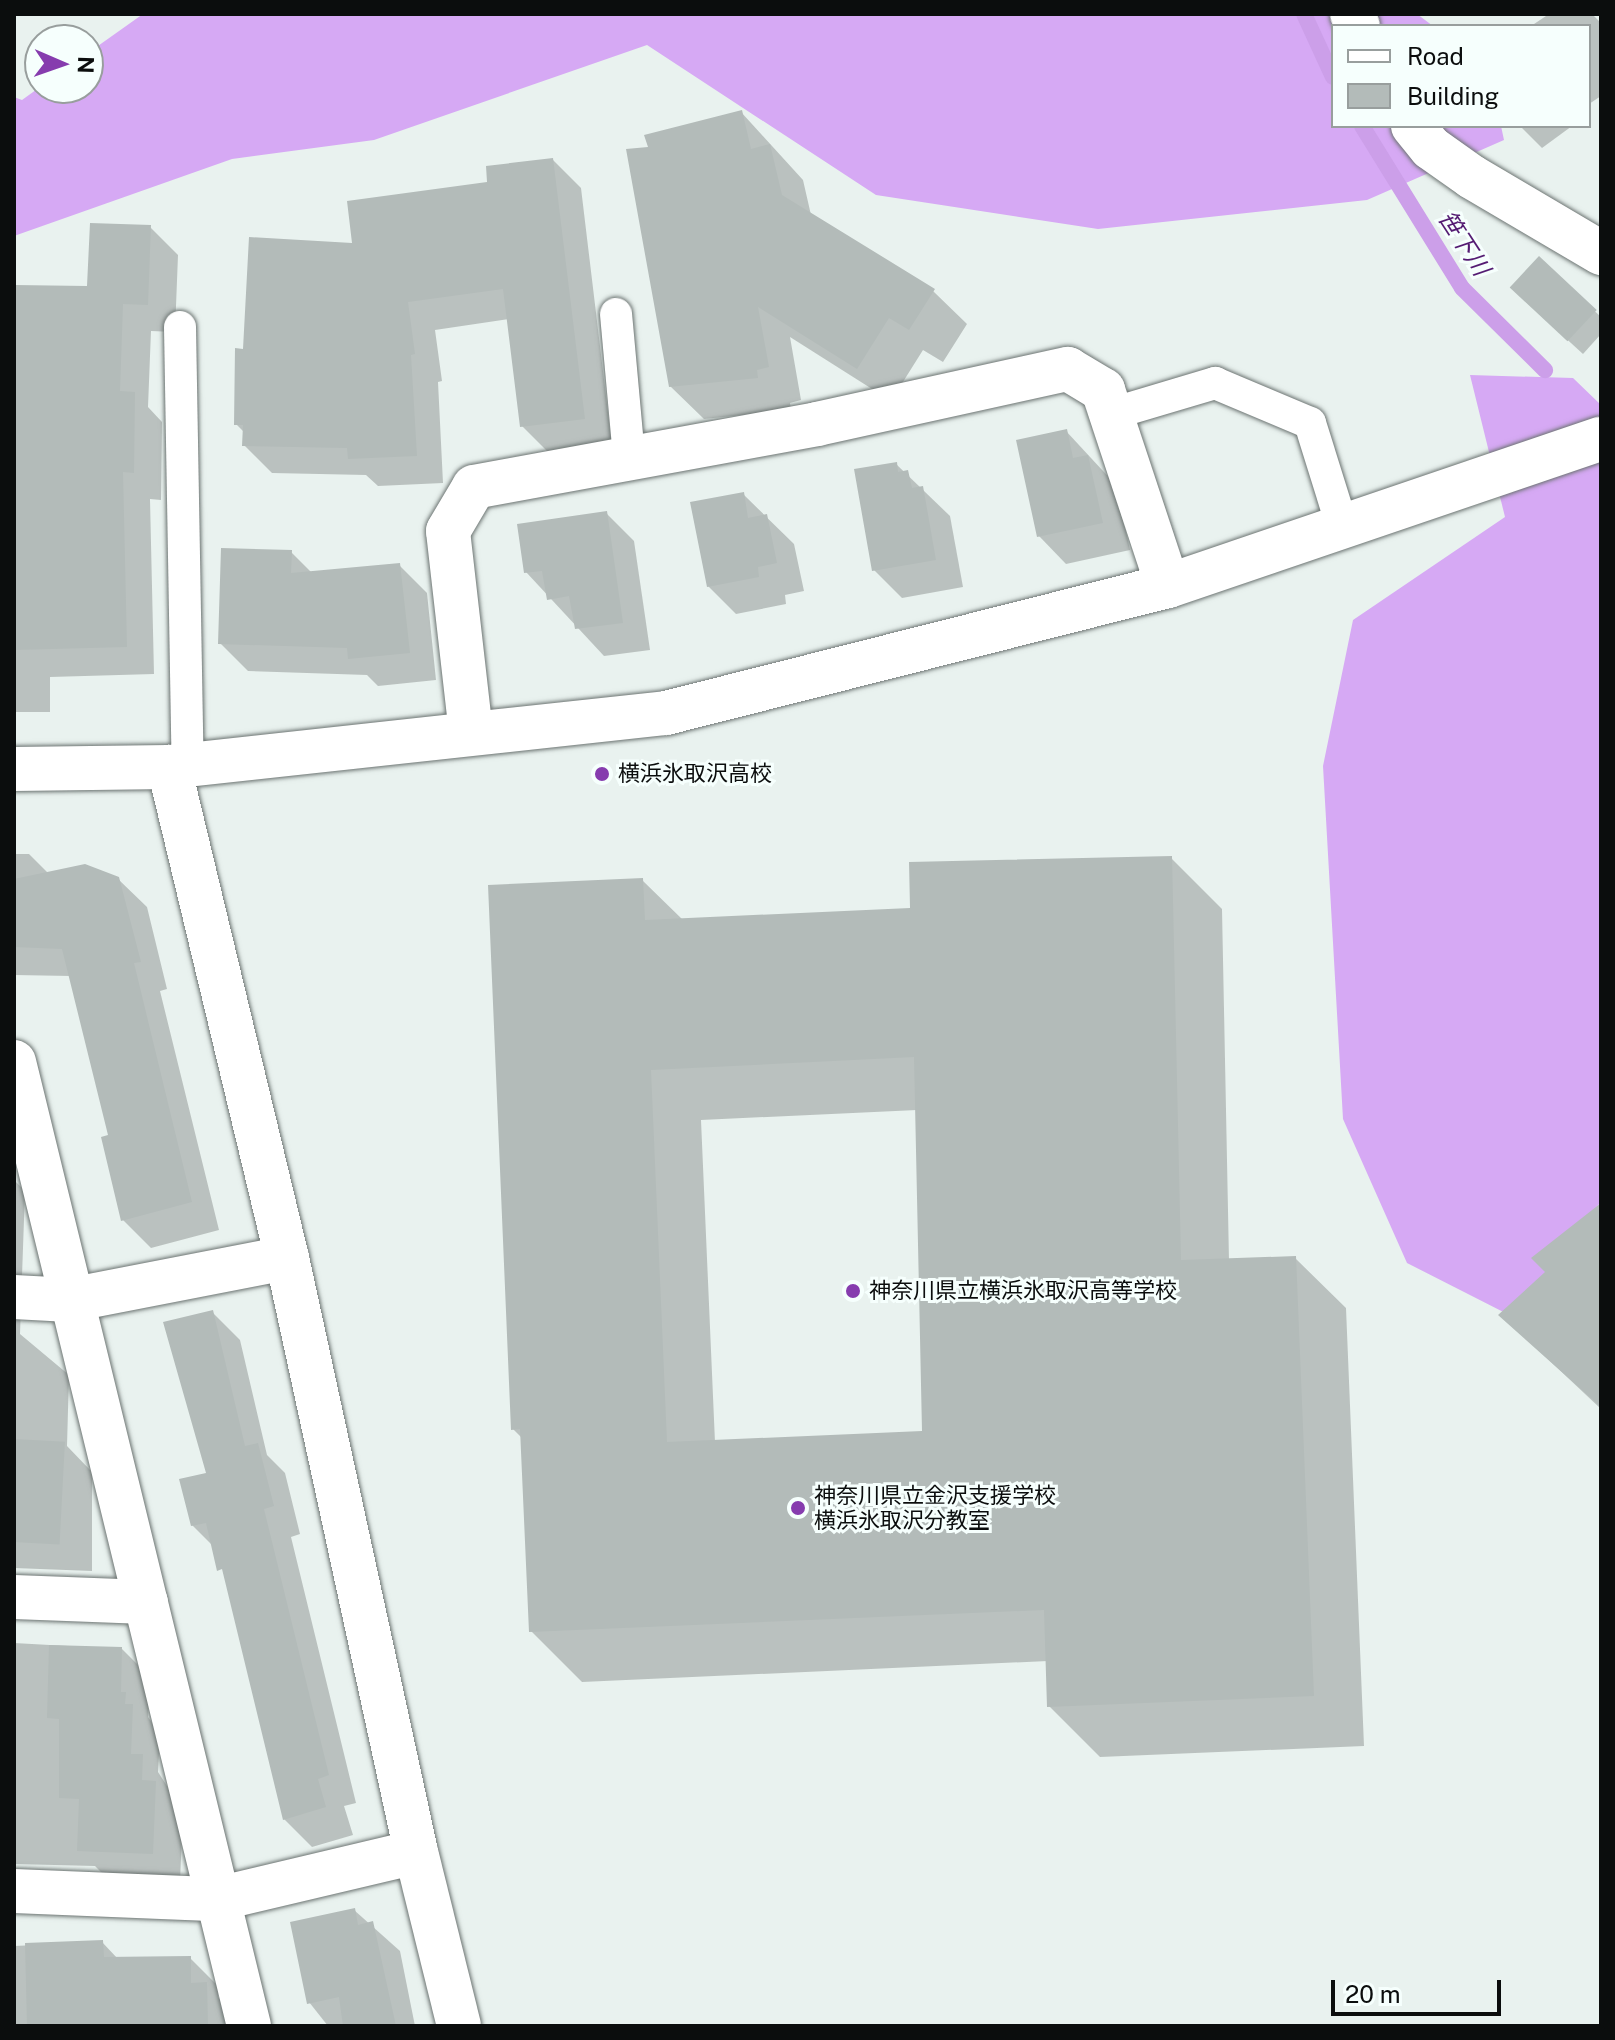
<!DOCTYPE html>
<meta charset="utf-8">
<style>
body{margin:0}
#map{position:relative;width:1615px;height:2040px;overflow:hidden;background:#e9f2ef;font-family:"Public Sans","Noto Sans JP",sans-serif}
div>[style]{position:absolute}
.forest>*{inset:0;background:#d6a9f4}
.shadow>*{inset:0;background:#0003}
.stream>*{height:16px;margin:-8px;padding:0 8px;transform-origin:8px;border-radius:8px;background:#cc9fe9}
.building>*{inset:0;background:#b3bbb9;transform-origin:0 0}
.roads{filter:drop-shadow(0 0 2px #6c7472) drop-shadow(0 0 2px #6c7472)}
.service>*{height:32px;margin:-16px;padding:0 16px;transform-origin:16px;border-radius:16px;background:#fff}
.minor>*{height:44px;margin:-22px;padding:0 22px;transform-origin:22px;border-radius:22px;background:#fff}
.tertiary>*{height:44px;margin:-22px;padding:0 22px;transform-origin:22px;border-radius:22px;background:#fff}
.dots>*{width:22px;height:22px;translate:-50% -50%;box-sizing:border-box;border:4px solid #f6fffd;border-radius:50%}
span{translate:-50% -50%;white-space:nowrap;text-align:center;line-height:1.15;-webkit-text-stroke:6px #f6fffd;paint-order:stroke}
.poi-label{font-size:22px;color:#0b0d0d}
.left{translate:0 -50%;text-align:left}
.water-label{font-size:24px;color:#541b72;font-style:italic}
.frame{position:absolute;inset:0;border:16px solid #0b0d0d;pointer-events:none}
.legend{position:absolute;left:1331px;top:24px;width:260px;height:104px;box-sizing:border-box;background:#f6fffd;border:2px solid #989e9d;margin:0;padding:10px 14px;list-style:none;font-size:24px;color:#0b0d0d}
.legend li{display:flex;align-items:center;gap:16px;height:40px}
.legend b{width:40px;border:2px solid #989e9d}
.north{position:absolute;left:24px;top:24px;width:80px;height:80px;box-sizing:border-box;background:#f6fffd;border:2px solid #989e9d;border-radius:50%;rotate:92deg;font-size:22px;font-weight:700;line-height:32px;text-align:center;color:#0b0d0d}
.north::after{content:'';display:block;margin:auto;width:28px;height:36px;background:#863cae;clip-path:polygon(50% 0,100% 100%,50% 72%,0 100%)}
.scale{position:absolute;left:1331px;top:1980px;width:170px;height:36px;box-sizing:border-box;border:4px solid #0b0d0d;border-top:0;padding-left:10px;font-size:24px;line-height:28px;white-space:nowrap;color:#0b0d0d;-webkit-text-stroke:6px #f6fffd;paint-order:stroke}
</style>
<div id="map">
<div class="forest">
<i style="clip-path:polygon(143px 14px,1417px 14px,1433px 26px,1333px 26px,1333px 126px,1501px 126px,1504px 140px,1367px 200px,1098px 229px,876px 195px,647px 45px,374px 140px,232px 159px,14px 236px,14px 97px,22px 100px,40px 87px,88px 88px,88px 53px)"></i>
<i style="clip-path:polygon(1470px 375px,1573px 378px,1601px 405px,1601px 1202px,1581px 1224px,1527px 1324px,1407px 1263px,1343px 1119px,1323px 766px,1353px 620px,1505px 517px)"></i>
</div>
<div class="shadow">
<i style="clip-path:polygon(1549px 14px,1592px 14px,1601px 23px,1601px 96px,1589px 104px,1589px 26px,1531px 26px)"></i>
<i style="clip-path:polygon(741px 112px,803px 180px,811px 215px,933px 291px,967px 324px,943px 362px,923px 350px,891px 401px,790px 337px,801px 400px,790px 403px,791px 410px,704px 419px,670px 386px,650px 148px)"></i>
<i style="clip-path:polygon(1520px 126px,1572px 126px,1542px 148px)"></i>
<i style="clip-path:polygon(553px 160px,581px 188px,612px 446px,550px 454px,522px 426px,509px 319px,435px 330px,442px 381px,438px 382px,443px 483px,378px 486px,366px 475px,272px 473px,244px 445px,245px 433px,236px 424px,244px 351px,354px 245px)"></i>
<i style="clip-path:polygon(150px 227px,178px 255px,175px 332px,151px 331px,148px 407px,162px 422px,161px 500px,150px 499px,154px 674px,50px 677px,50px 712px,14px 712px,14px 287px,89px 288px)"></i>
<i style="clip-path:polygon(1539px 259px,1601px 317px,1601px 334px,1583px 354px,1526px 302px)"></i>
<i style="clip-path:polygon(1066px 431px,1116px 485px,1130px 550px,1066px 564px,1039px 536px)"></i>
<i style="clip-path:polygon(896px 464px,950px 516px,963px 587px,902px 598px,874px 570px)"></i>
<i style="clip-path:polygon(743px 494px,794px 544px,804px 591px,785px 595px,786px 604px,736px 614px,708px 586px)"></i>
<i style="clip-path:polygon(606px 513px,634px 541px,650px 650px,604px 656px,526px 572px)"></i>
<i style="clip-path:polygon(291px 552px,312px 573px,399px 565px,427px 593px,436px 680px,378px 686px,367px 675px,248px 671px,220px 643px)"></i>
<i style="clip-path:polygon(14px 854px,29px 854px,49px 874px,118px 879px,147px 907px,167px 989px,160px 991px,219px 1230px,151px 1248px,123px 1220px,110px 1137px,71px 976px,14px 975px)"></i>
<i style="clip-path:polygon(evenodd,1171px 858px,1222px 909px,1229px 1260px,1295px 1258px,1346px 1308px,1364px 1746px,1100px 1757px,1049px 1706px,1048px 1661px,582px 1682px,531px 1631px,522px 1438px,513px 1429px,642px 880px,683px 920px,912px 910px,1171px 858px,917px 1110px,924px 1432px,715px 1442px,701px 1120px,917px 1110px)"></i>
<i style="clip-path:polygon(14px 1180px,25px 1191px,20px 1334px,69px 1375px,67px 1446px,92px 1472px,92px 1571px,14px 1568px)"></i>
<i style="clip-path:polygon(1601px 1238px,1601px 1409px,1501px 1315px)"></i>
<i style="clip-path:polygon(212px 1312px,240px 1340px,267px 1455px,285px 1473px,300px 1534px,291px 1537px,356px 1803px,344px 1806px,353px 1835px,312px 1847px,284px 1819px,226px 1577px,213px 1546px,192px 1525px,208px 1474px)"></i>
<i style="clip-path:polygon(14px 1643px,122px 1649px,150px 1677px,148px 1717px,160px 1734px,158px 1772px,183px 1811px,180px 1881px,107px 1878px,95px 1866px,14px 1864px)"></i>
<i style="clip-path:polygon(354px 1910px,400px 1951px,415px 2026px,328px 2026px,309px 2002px)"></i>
<i style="clip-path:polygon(102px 1942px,118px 1959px,190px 1958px,218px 1986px,218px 1997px,234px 2012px,234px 2026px,14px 2026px,14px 1946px)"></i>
</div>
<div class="stream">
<i style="left:1304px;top:14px;width:69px;rotate:65.3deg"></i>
<i style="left:1362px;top:126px;width:190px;rotate:58.3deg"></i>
<i style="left:1462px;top:288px;width:117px;rotate:44.7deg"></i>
</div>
<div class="building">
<i style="clip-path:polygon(742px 110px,751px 149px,770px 144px,782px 195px,935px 289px,909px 330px,889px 318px,857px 369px,758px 307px,769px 367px,757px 370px,758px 378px,669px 387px,626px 149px,648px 147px,644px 135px)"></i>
<i style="clip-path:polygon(553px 158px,585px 419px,520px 427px,503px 289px,408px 302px,415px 354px,411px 355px,417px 456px,348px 459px,347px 448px,242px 446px,243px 425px,234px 425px,235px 348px,243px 349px,249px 237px,352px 243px,347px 201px,487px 182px,486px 166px)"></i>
<i style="clip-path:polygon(90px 223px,151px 225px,148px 305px,123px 304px,120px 391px,135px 392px,134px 473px,123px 472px,127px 647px,14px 650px,14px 285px,87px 286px)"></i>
<i style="left:1539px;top:256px;width:79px;height:43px;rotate:43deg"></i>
<i style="clip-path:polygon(1067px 429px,1073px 458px,1088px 455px,1103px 523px,1037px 537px,1016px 440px)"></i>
<i style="clip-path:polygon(897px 462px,898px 472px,908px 470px,912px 488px,923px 486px,936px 560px,872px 571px,854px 469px)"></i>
<i style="clip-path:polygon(744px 492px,748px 518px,767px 514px,777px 563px,758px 567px,759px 577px,707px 587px,690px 502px)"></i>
<i style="clip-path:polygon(607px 511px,623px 623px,575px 629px,569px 596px,547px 600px,542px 571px,524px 573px,517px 524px)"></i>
<i style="clip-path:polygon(221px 548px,292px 550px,291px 573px,400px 563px,410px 653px,348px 659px,347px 648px,218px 644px)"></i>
<i style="clip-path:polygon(evenodd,1172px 856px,1181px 1260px,1296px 1256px,1314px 1696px,1047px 1707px,1044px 1610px,529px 1632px,520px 1429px,511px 1430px,488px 885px,643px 878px,645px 920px,910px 908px,909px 862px,1172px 856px,914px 1057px,922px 1431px,667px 1442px,651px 1070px,914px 1057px)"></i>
<i style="clip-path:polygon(85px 864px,119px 877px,141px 962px,134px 963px,192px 1202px,121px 1221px,101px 1137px,108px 1135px,62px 949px,14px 947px,14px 879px)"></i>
<i style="clip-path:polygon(1601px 1203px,1601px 1407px,1498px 1315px,1545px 1272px,1531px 1258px)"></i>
<i style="clip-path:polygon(213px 1310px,245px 1446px,258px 1443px,274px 1506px,264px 1509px,329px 1775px,318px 1779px,326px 1807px,283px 1820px,222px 1569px,217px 1571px,206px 1523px,191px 1526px,179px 1479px,206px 1473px,163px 1322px)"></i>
<i style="left:14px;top:1439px;width:51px;height:103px;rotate:3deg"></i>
<i style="clip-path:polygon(49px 1645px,122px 1647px,121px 1692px,126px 1692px,125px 1704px,133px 1704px,131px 1754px,143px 1754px,142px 1780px,156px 1781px,153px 1854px,77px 1851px,79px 1799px,59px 1798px,59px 1719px,47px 1718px)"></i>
<i style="clip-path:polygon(355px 1908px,358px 1925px,373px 1921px,396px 2026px,343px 2026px,339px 1997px,307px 2004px,290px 1922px)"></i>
<i style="clip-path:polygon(103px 1940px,104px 1957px,191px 1956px,191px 1983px,207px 1982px,208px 2026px,27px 2026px,25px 1943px)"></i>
</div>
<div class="roads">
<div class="service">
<i style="left:616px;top:314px;width:145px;rotate:84.8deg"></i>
<i style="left:180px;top:327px;width:437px;rotate:89deg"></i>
<i style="left:1111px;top:414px;width:109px;rotate:-16.6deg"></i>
<i style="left:1215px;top:383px;width:103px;rotate:22.8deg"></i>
<i style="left:1310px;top:423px;width:111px;rotate:72.7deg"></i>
</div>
<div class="minor">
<i style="left:1352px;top:14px;width:13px;rotate:63deg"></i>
<i style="left:1413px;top:126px;width:28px;rotate:51deg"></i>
<i style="left:1431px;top:148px;width:50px;rotate:35.3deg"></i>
<i style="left:1472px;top:177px;width:150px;rotate:30.5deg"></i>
<i style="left:471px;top:733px;width:203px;rotate:-96.5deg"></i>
<i style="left:448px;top:531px;width:51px;rotate:-59.4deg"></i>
<i style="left:474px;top:487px;width:349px;rotate:-10.4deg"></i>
<i style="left:817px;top:424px;width:257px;rotate:-12.4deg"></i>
<i style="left:1068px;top:369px;width:41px;rotate:31deg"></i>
<i style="left:1103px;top:390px;width:206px;rotate:71.7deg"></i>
<i style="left:14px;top:1062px;width:992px;rotate:76.3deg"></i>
<i style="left:14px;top:1297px;width:56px;rotate:3.1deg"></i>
<i style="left:70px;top:1300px;width:221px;rotate:-11deg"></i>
<i style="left:14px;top:1597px;width:132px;rotate:2.2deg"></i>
<i style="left:14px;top:1891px;width:203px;rotate:2.3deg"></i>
<i style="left:217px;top:1899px;width:204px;rotate:-13.3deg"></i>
</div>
<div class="tertiary">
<i style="left:169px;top:767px;width:505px;rotate:76.49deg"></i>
<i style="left:287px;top:1258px;width:608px;rotate:77.75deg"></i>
<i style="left:416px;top:1852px;width:179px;rotate:76.1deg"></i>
<i style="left:14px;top:769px;width:155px;rotate:-0.7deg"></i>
<i style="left:169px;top:767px;width:500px;rotate:-6.2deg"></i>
<i style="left:666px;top:713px;width:518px;rotate:-14.2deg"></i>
<i style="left:1168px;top:586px;width:457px;rotate:-18.8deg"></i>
</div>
</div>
<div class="dots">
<i style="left:602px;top:774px;background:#863cae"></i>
<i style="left:853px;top:1291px;background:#863cae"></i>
<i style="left:798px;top:1508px;background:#863cae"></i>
</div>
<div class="poi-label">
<span class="left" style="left:618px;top:774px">横浜氷取沢高校</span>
<span class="left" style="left:869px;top:1291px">神奈川県立横浜氷取沢高等学校</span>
<span class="left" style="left:814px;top:1508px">神奈川県立金沢支援学校<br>横浜氷取沢分教室</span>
</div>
<div class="water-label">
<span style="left:1464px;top:243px;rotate:57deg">笹下川</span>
</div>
<div class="frame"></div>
<ul class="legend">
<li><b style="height:10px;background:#fff"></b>Road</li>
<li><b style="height:22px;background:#b3bbb9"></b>Building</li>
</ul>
<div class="north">N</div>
<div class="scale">20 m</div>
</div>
